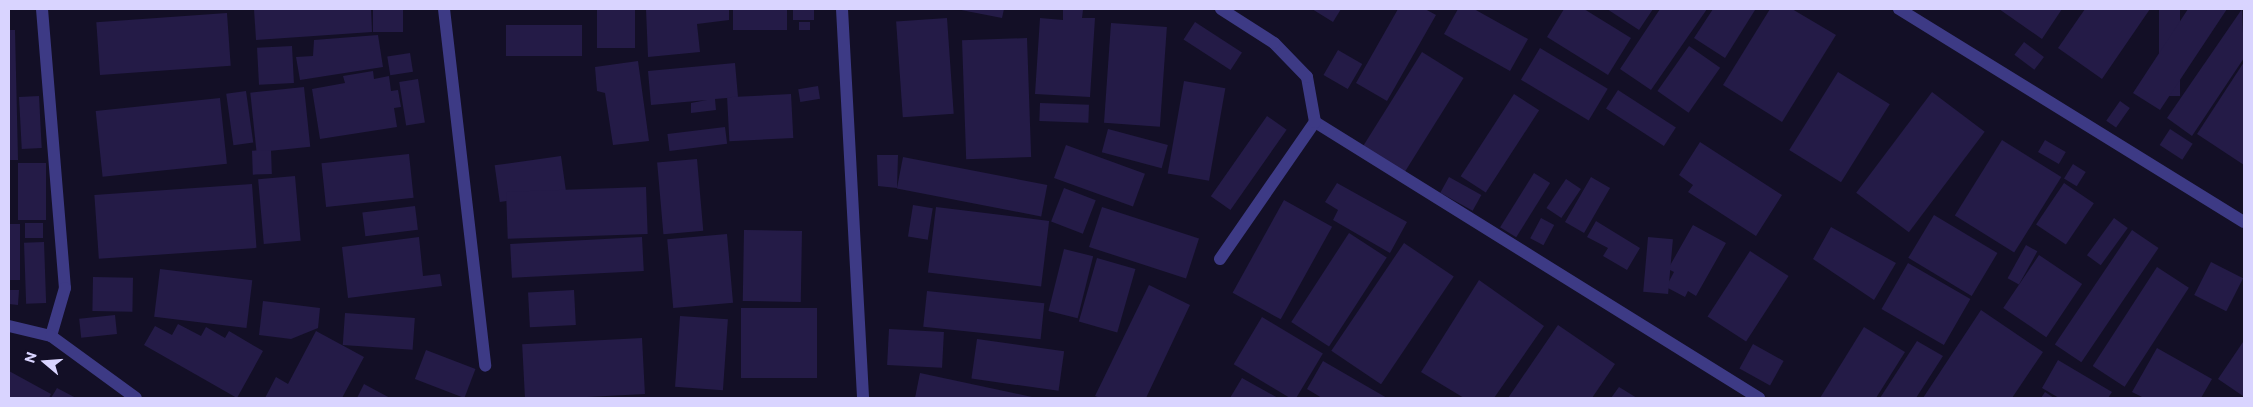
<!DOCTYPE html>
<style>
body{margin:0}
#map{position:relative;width:2253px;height:407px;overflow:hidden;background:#130f26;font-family:Commissioner,sans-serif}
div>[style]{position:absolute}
.building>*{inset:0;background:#241b47;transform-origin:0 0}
.minor>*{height:12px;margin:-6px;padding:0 6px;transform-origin:6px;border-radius:6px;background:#3d3a85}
span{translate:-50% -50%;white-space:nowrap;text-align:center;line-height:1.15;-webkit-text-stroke:4.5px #130f26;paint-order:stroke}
.frame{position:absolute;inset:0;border:10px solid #d9d4ff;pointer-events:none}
.north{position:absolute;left:20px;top:337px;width:50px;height:50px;-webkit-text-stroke:4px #130f26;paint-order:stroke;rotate:288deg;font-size:14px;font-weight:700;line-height:20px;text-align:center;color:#d9d4ff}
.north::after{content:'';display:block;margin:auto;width:18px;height:22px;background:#d9d4ff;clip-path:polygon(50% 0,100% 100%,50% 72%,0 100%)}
</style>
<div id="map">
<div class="building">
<i style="clip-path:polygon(254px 9px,371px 9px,372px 32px,256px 40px)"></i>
<i style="left:373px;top:9px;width:30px;height:23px"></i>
<i style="left:597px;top:9px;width:38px;height:39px"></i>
<i style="clip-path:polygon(646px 9px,729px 9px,729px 20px,697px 24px,700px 52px,648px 57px)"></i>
<i style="left:733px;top:9px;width:54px;height:21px"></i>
<i style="left:793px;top:9px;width:21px;height:11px"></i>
<i style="clip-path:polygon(956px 9px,1004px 9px,1002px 18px)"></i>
<i style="clip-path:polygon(1063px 9px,1083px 10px,1082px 18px,1095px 18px,1090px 97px,1035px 94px,1040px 18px,1063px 20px)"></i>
<i style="clip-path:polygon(1312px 9px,1341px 9px,1333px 22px)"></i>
<i style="clip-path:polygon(1398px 9px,1425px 9px,1436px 15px,1387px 101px,1356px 83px)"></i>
<i style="clip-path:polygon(1458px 9px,1474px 9px,1528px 39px,1510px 71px,1444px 34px)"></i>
<i style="clip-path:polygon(1564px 9px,1584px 9px,1631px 38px,1608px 75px,1547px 37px)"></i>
<i style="clip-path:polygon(1607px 9px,1653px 9px,1639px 30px)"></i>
<i style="clip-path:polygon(1660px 9px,1707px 9px,1651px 90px,1620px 69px)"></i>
<i style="clip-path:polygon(1713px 9px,1755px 10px,1725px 58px,1694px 38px)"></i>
<i style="clip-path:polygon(1770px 9px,1792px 9px,1836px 35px,1782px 122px,1723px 85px)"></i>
<i style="clip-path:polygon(1999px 9px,2062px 9px,2042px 39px)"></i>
<i style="clip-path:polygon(2085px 9px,2150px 9px,2102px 79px,2058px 48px)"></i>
<i style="left:2159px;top:9px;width:21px;height:87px"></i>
<i style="clip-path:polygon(2188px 9px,2227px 9px,2160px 110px,2133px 93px)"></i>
<i style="clip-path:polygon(2242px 9px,2244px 58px,2192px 136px,2167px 118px)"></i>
<i style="left:227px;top:13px;width:53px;height:131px;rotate:86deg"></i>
<i style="left:947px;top:18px;width:96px;height:51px;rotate:86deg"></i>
<i style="left:810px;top:22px;width:8px;height:11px;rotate:90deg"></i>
<i style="left:1195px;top:22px;width:56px;height:21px;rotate:33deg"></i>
<i style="left:1111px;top:23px;width:56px;height:100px;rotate:4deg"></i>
<i style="left:582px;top:25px;width:31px;height:76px;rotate:90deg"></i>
<i style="clip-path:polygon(9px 30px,15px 30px,18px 160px,9px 160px)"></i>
<i style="clip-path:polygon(378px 35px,383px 67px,300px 80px,296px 57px,313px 56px,314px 40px)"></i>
<i style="left:1027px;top:38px;width:119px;height:65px;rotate:88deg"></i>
<i style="left:2024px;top:42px;width:25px;height:16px;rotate:37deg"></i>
<i style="left:292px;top:46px;width:37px;height:35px;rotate:87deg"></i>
<i style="left:1689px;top:46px;width:38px;height:55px;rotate:35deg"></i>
<i style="left:1540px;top:48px;width:79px;height:37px;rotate:31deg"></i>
<i style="left:1338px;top:50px;width:28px;height:29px;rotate:30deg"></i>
<i style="left:1422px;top:52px;width:49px;height:113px;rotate:32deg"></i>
<i style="left:410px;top:53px;width:19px;height:23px;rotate:81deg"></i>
<i style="clip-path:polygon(638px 61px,649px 141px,613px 145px,605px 93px,597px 91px,595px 67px)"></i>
<i style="clip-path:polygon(2244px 62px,2244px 165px,2197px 134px)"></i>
<i style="clip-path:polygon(735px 63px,738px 97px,715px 99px,716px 110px,691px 113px,691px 103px,707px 100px,651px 105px,648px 71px)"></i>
<i style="clip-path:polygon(373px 71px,374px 79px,389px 76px,391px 91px,398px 90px,401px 107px,394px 108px,397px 127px,320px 139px,312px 89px,345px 83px,343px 76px)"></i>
<i style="left:1838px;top:72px;width:61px;height:92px;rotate:32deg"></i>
<i style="left:418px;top:79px;width:44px;height:19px;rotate:81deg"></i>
<i style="left:1184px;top:81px;width:42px;height:94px;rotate:10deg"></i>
<i style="left:818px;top:86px;width:13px;height:20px;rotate:81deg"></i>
<i style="left:304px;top:87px;width:60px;height:54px;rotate:84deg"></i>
<i style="left:1618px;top:90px;width:69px;height:22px;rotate:33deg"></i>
<i style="left:246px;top:91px;width:52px;height:20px;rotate:82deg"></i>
<i style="left:1932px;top:92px;width:66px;height:126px;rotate:37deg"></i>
<i style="left:791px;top:94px;width:44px;height:64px;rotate:87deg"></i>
<i style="left:1514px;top:94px;width:30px;height:98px;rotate:33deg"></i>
<i style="left:39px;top:96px;width:52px;height:20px;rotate:87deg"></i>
<i style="left:220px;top:98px;width:66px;height:125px;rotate:84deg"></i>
<i style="left:2120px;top:101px;width:12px;height:24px;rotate:35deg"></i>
<i style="left:1040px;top:103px;width:49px;height:18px;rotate:2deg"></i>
<i style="left:1267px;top:116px;width:24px;height:98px;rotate:35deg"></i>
<i style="left:725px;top:127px;width:17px;height:58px;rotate:83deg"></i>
<i style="left:1108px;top:129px;width:62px;height:24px;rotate:15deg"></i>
<i style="left:2170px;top:129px;width:27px;height:19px;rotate:33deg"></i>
<i style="left:2002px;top:140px;width:70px;height:89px;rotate:32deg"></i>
<i style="left:2045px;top:140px;width:24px;height:14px;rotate:30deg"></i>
<i style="clip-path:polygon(1700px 142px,1782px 195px,1756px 236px,1688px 192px,1693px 185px,1679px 175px)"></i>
<i style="left:1066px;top:145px;width:84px;height:35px;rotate:20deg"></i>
<i style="left:271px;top:150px;width:24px;height:19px;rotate:88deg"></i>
<i style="left:409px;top:154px;width:44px;height:88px;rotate:84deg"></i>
<i style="clip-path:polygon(877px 155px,898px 155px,897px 188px,878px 186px)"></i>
<i style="left:561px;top:156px;width:37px;height:67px;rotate:82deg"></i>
<i style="left:903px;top:157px;width:147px;height:32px;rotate:11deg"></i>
<i style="left:697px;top:159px;width:72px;height:40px;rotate:85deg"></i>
<i style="left:18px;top:163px;width:28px;height:57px"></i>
<i style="left:2073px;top:164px;width:15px;height:17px;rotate:32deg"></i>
<i style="left:1534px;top:173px;width:19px;height:64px;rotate:32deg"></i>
<i style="left:295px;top:176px;width:65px;height:37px;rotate:85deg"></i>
<i style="left:1449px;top:177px;width:37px;height:18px;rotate:29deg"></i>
<i style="left:1591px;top:177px;width:22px;height:52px;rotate:30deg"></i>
<i style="left:1566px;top:179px;width:18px;height:35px;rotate:34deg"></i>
<i style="clip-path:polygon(1337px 183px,1407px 222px,1390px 253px,1333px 220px,1338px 210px,1325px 202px)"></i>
<i style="left:2064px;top:183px;width:36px;height:50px;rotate:34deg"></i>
<i style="left:252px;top:184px;width:64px;height:158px;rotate:86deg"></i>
<i style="left:646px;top:187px;width:47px;height:140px;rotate:88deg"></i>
<i style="left:1064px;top:188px;width:34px;height:36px;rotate:21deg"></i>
<i style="left:1284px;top:200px;width:55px;height:106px;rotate:29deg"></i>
<i style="left:913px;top:205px;width:20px;height:32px;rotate:9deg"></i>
<i style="left:415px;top:206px;width:24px;height:53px;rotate:83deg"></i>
<i style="left:936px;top:207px;width:114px;height:66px;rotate:7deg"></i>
<i style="left:1102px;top:207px;width:102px;height:42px;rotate:18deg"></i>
<i style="left:1934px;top:215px;width:74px;height:50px;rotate:31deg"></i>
<i style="left:1541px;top:218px;width:15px;height:23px;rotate:28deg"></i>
<i style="left:2114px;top:218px;width:17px;height:46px;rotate:36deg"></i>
<i style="clip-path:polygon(1596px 221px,1640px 248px,1627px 270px,1603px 256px,1608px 248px,1587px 237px)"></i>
<i style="left:25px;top:223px;width:18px;height:15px"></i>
<i style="left:9px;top:224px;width:11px;height:56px"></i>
<i style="clip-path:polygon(1693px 225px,1726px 243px,1696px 296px,1688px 291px,1685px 297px,1666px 287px,1674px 272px,1668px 269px)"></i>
<i style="clip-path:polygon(1831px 227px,1896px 263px,1874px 300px,1813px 259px)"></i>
<i style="left:744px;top:230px;width:58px;height:71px;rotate:1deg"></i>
<i style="left:2132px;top:230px;width:32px;height:138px;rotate:34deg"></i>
<i style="left:1349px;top:233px;width:45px;height:106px;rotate:33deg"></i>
<i style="left:727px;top:234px;width:69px;height:60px;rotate:85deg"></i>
<i style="clip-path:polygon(419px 237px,423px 276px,440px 274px,442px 286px,348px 298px,342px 247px)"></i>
<i style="left:642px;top:237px;width:34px;height:132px;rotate:87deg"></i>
<i style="left:1648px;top:237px;width:25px;height:55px;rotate:5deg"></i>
<i style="left:44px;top:242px;width:61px;height:20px;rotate:88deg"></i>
<i style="left:1404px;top:243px;width:60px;height:130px;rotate:34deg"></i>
<i style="left:2026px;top:245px;width:13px;height:38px;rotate:29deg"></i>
<i style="left:1064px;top:249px;width:30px;height:64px;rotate:14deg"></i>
<i style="left:1750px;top:251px;width:46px;height:78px;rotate:33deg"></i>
<i style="left:2039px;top:255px;width:52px;height:64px;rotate:34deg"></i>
<i style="left:1097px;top:258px;width:40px;height:66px;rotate:16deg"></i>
<i style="left:2211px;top:262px;width:36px;height:37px;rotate:27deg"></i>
<i style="left:1908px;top:263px;width:72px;height:53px;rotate:30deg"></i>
<i style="left:2157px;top:267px;width:38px;height:118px;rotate:33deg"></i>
<i style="left:160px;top:269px;width:93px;height:48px;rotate:7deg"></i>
<i style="left:93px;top:277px;width:40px;height:34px;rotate:1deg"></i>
<i style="clip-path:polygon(1479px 280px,1544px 326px,1494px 398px,1464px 398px,1421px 372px)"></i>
<i style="clip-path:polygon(1149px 285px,1190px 305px,1146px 398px,1100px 398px,1095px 396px)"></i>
<i style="clip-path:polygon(9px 290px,19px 290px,18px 305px,9px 304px)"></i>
<i style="left:574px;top:290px;width:35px;height:46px;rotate:87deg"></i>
<i style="left:927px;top:291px;width:118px;height:36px;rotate:6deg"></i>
<i style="clip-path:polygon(263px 301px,320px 308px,318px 328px,291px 339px,259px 335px)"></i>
<i style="left:741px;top:308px;width:76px;height:70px"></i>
<i style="clip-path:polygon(1981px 310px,2043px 352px,2012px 398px,1923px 398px)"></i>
<i style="left:345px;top:313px;width:70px;height:32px;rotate:4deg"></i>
<i style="left:115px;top:315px;width:19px;height:36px;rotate:84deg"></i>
<i style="left:680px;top:316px;width:48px;height:71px;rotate:4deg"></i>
<i style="left:1262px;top:317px;width:71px;height:55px;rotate:31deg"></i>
<i style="clip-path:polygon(178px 324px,201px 336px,206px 327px,225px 338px,229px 331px,263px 351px,237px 398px,144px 345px,155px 326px,172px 335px)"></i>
<i style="clip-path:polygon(1558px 325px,1615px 364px,1592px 398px,1508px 398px)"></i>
<i style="clip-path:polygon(1864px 327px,1905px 352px,1876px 398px,1820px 398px)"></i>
<i style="left:889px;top:329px;width:55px;height:36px;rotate:3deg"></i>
<i style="clip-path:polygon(316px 331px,364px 357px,342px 398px,265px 398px,276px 377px,288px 384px)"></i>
<i style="left:642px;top:338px;width:56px;height:120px;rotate:87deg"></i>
<i style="left:977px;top:339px;width:88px;height:40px;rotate:8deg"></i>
<i style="clip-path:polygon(1917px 341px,1943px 356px,1916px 398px,1880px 398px)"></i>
<i style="clip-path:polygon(2243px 342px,2244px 343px,2243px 396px,2218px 379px)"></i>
<i style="left:1753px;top:344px;width:35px;height:28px;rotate:29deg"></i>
<i style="clip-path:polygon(2157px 348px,2212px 379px,2201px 398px,2144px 398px,2132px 392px)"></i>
<i style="left:426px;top:350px;width:53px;height:31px;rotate:21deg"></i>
<i style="clip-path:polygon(2058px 360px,2112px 392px,2108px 398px,2059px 398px,2042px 388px)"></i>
<i style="clip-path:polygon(1323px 361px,1387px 398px,1322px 398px,1307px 389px)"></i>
<i style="clip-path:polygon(9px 371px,51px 394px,49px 398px,9px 398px)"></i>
<i style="clip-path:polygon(920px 373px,1032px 397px,1032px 398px,915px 398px)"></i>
<i style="clip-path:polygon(1242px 378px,1278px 398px,1230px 398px)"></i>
<i style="clip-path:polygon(364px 384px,390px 398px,357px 398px)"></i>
<i style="clip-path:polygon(1619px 387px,1637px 398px,1611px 398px)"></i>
<i style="clip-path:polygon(57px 388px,76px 398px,51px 398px)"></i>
<i style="clip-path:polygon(2045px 392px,2054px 398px,2041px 398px)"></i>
</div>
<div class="minor">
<i style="left:42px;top:9px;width:280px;rotate:85.3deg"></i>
<i style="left:65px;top:288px;width:50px;rotate:106.3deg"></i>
<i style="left:444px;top:9px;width:359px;rotate:83.4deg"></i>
<i style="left:842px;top:9px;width:390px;rotate:86.9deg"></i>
<i style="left:1899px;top:9px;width:405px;rotate:31.7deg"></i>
<i style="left:1315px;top:122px;width:523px;rotate:31.87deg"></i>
<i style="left:1220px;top:259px;width:167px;rotate:-55.3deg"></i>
<i style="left:1315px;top:122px;width:46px;rotate:-100.1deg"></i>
<i style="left:1307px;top:77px;width:47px;rotate:-134.1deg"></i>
<i style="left:1274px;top:43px;width:63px;rotate:-147.3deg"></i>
<i style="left:9px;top:326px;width:43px;rotate:13.4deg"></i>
<i style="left:51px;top:336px;width:105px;rotate:36.1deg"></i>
</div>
<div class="frame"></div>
<div class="north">N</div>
</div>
